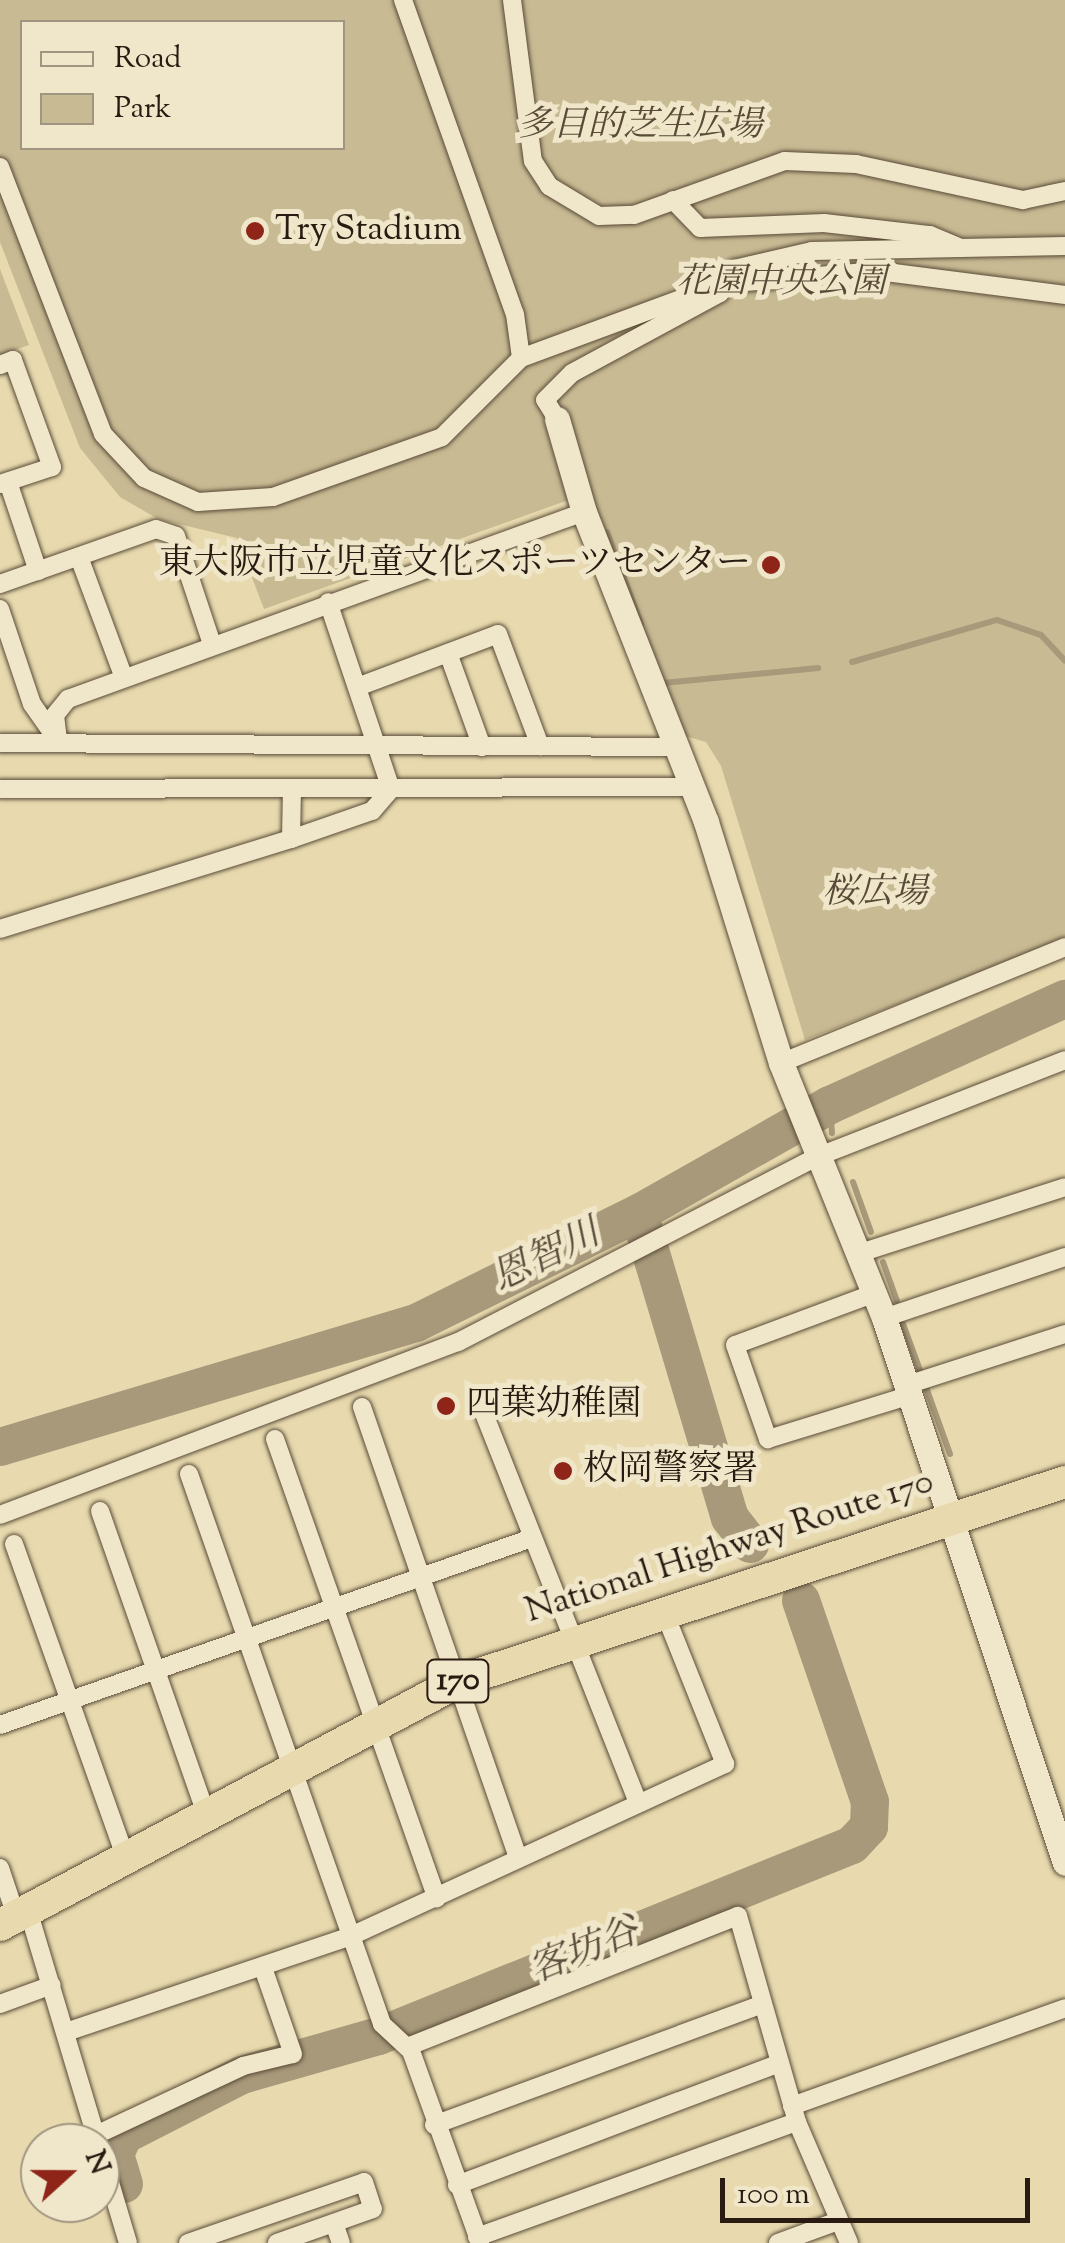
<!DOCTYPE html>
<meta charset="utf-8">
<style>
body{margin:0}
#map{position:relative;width:1065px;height:2243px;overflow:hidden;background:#e8daae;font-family:"Sorts Mill Goudy","Noto Serif JP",serif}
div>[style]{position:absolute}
.green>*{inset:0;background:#c8ba93}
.stream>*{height:6px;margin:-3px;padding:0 3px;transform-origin:3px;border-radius:3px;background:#a79979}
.river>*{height:38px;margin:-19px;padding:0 19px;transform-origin:19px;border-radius:19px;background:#a79979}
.roads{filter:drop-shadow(0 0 2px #594b38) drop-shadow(0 0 2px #594b38)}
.street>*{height:18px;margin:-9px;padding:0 9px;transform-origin:9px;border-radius:9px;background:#f0e7ca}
.secondary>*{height:25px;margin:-12.5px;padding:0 12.5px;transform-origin:12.5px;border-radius:12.5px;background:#f0e7ca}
.highway>*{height:32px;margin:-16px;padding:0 16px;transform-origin:16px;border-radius:16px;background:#e8daae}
.dots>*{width:28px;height:28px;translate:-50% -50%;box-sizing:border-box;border:5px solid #f0e7ca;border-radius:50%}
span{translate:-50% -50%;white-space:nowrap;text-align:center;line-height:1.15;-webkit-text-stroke:10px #f0e7ca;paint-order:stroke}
.shield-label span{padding:2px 8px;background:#f0e7ca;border:2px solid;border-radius:8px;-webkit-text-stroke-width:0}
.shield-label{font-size:32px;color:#291b11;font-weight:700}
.park-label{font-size:35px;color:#594b38;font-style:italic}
.poi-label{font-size:35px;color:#291b11}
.left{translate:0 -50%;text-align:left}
.right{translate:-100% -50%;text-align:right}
.street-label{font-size:35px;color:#291b11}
.water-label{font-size:38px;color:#5b4d3b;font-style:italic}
.legend{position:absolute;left:20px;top:20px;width:325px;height:130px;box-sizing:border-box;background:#f0e7ca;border:2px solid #a09580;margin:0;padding:12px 18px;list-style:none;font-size:30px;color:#291b11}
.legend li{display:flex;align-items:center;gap:20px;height:50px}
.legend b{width:50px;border:2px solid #a09580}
.north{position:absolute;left:20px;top:2123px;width:100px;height:100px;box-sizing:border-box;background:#f0e7ca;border:2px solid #a09580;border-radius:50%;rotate:69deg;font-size:28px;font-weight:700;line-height:40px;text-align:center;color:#291b11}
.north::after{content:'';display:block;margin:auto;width:35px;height:45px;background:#8f2418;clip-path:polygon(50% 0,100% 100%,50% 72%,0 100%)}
.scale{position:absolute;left:720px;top:2178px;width:310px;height:45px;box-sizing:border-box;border:5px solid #291b11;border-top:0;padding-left:12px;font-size:30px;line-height:35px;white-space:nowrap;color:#291b11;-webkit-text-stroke:8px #f0e7ca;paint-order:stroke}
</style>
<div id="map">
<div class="green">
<i style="clip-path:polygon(evenodd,0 0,1065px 0,1065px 939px,805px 1040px,721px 766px,706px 742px,678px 734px,588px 493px,264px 609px,237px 538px,158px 519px,120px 497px,80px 448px,0 242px,0 0,22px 22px,342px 22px,342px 148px,22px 148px,22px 22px)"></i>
<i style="clip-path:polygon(0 269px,29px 345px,0 355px)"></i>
</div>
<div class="stream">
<i style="left:607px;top:532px;width:98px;rotate:69.7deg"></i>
<i style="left:852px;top:662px;width:151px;rotate:-16.2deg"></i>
<i style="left:997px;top:620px;width:46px;rotate:18.8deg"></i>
<i style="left:1041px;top:635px;width:35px;rotate:47deg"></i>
<i style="left:663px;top:683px;width:156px;rotate:-5.5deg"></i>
<i style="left:830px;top:1105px;width:28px;rotate:86deg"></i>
<i style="left:853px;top:1182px;width:53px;rotate:70.2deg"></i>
<i style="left:883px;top:1262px;width:41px;rotate:70.3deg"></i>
<i style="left:903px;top:1324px;width:52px;rotate:69.8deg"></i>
<i style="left:927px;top:1390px;width:68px;rotate:70.2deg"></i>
</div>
<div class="river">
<i style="left:639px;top:1213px;width:318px;rotate:73.4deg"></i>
<i style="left:730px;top:1518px;width:33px;rotate:52deg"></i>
<i style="left:0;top:1447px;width:434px;rotate:-16.6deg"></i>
<i style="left:416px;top:1323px;width:249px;rotate:-26.3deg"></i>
<i style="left:639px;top:1213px;width:219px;rotate:-29.5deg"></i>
<i style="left:830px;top:1105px;width:258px;rotate:-24.3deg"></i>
<i style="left:124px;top:2184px;width:31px;rotate:-107deg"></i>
<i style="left:115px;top:2154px;width:21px;rotate:-65deg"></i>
<i style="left:124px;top:2135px;width:132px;rotate:-27deg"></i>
<i style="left:242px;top:2075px;width:142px;rotate:-15.9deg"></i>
<i style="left:379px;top:2036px;width:510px;rotate:-21.99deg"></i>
<i style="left:852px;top:1845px;width:25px;rotate:-47deg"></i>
<i style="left:869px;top:1827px;width:25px;rotate:-88deg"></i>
<i style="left:870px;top:1802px;width:213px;rotate:-108.9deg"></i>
</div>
<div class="roads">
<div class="street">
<i style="left:403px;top:0;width:333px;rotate:70.4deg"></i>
<i style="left:515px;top:314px;width:44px;rotate:82.2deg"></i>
<i style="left:512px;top:0;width:162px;rotate:82.6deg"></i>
<i style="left:533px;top:161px;width:30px;rotate:57deg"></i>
<i style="left:549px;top:186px;width:58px;rotate:31deg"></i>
<i style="left:599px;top:216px;width:35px;rotate:-2deg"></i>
<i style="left:634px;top:215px;width:160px;rotate:-19.7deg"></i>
<i style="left:785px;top:161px;width:71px;rotate:2.4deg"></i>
<i style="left:856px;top:164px;width:171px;rotate:12.2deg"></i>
<i style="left:1023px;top:200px;width:43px;rotate:-12.1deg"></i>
<i style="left:0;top:167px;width:286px;rotate:68.9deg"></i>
<i style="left:103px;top:434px;width:60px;rotate:47deg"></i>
<i style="left:144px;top:478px;width:59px;rotate:24deg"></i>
<i style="left:198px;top:502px;width:75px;rotate:-3.8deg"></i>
<i style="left:273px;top:497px;width:179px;rotate:-19.5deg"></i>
<i style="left:442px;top:437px;width:112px;rotate:-45deg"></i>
<i style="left:521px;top:358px;width:213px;rotate:-20.3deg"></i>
<i style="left:721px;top:284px;width:158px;rotate:-4.7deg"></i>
<i style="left:878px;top:271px;width:189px;rotate:7.3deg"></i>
<i style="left:673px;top:200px;width:39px;rotate:46deg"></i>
<i style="left:700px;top:228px;width:124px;rotate:-2.3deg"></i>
<i style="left:824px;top:223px;width:107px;rotate:6.5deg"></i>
<i style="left:930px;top:235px;width:33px;rotate:23deg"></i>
<i style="left:960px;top:248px;width:105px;rotate:-1.1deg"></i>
<i style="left:0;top:365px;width:14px;rotate:-21deg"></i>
<i style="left:13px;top:360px;width:114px;rotate:70deg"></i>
<i style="left:52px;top:467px;width:55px;rotate:161.9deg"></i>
<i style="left:557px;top:419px;width:22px;rotate:-122deg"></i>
<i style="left:545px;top:400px;width:38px;rotate:-45deg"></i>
<i style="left:572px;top:373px;width:168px;rotate:-28.4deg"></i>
<i style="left:720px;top:293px;width:28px;rotate:-60deg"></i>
<i style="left:734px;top:269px;width:80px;rotate:-13deg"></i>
<i style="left:812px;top:251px;width:148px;rotate:-1.2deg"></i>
<i style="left:8px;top:482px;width:94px;rotate:71.4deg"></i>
<i style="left:79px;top:557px;width:129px;rotate:69.6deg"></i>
<i style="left:0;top:584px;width:165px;rotate:-19.4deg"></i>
<i style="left:156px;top:529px;width:21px;rotate:19deg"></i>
<i style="left:176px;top:536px;width:114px;rotate:71.6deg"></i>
<i style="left:0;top:609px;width:100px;rotate:71.4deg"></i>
<i style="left:32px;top:704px;width:39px;rotate:55deg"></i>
<i style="left:448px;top:653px;width:100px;rotate:70.1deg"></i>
<i style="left:360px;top:686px;width:147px;rotate:-20.6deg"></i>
<i style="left:498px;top:634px;width:120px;rotate:69.4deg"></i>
<i style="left:58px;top:740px;width:25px;rotate:-97deg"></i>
<i style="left:55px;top:715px;width:21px;rotate:-51deg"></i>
<i style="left:68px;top:699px;width:549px;rotate:-19.92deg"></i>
<i style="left:0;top:743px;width:674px;rotate:0.34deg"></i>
<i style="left:0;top:789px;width:689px;rotate:-0.17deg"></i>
<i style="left:291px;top:839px;width:86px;rotate:-19.1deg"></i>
<i style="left:372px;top:811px;width:29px;rotate:-49deg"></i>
<i style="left:391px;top:789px;width:197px;rotate:-108.6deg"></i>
<i style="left:0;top:929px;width:305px;rotate:-17.2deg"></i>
<i style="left:291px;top:839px;width:50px;rotate:-88.9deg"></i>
<i style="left:781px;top:1063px;width:307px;rotate:-22.2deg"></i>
<i style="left:860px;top:1253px;width:215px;rotate:-17.8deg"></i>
<i style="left:875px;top:1293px;width:149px;rotate:159.6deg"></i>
<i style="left:735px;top:1345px;width:100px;rotate:70.7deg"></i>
<i style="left:768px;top:1439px;width:150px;rotate:-17.1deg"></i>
<i style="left:884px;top:1318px;width:191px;rotate:-18.6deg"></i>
<i style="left:907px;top:1385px;width:166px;rotate:-17.9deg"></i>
<i style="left:481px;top:1406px;width:426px;rotate:68.4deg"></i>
<i style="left:362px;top:1407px;width:477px;rotate:70.9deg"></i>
<i style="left:275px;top:1439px;width:487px;rotate:70.6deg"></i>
<i style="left:189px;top:1474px;width:583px;rotate:70.66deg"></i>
<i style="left:382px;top:2024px;width:40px;rotate:43deg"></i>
<i style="left:411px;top:2051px;width:204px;rotate:70.2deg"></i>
<i style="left:100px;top:1511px;width:323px;rotate:70.7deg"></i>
<i style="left:0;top:1515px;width:490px;rotate:-20.7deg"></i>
<i style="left:458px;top:1342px;width:406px;rotate:-27.3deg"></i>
<i style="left:819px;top:1156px;width:264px;rotate:-21.3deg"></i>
<i style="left:14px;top:1544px;width:334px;rotate:70.4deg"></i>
<i style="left:0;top:1725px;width:564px;rotate:-19.37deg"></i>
<i style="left:0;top:1868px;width:51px;rotate:71.6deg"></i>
<i style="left:28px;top:1910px;width:243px;rotate:73.3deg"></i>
<i style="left:0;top:2004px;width:55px;rotate:-20.1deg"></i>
<i style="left:66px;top:2032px;width:301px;rotate:-18.6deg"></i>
<i style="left:351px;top:1936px;width:412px;rotate:-24.7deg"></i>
<i style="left:725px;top:1764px;width:167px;rotate:-111.8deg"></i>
<i style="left:407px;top:2047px;width:356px;rotate:-21.6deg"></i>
<i style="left:738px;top:1916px;width:214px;rotate:74deg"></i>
<i style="left:797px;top:2122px;width:132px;rotate:66.7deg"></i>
<i style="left:792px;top:2106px;width:290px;rotate:-19.7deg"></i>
<i style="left:434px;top:2125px;width:345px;rotate:-20.2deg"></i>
<i style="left:96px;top:2135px;width:162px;rotate:-25.1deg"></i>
<i style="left:243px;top:2066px;width:51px;rotate:-13.5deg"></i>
<i style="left:293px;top:2054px;width:91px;rotate:-109.2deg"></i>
<i style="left:100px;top:2149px;width:98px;rotate:73.4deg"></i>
<i style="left:457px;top:2185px;width:342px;rotate:-20.7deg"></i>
<i style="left:334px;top:2223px;width:21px;rotate:71deg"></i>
<i style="left:477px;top:2237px;width:340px;rotate:-19.8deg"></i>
<i style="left:188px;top:2243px;width:186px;rotate:-19.1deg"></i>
<i style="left:364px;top:2182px;width:28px;rotate:72deg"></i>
<i style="left:373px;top:2209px;width:102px;rotate:160.5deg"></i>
<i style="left:778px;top:2243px;width:64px;rotate:-20.1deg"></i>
</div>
<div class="secondary">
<i style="left:557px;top:419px;width:97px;rotate:73.8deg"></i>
<i style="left:584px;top:512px;width:333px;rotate:68.5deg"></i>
<i style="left:706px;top:822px;width:252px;rotate:72.7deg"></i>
<i style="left:781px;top:1063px;width:275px;rotate:68deg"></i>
<i style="left:884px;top:1318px;width:574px;rotate:71.63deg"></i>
</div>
<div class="highway">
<i style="left:0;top:1925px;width:520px;rotate:-27.99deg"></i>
<i style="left:459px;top:1681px;width:638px;rotate:-18.18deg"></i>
</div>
</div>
<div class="dots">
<i style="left:255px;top:231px;background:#8f2418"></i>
<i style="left:771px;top:565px;background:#8f2418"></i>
<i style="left:446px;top:1406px;background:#8f2418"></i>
<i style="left:563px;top:1471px;background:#8f2418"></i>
</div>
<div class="shield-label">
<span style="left:458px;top:1681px">170</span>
</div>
<div class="park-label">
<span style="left:640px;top:127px">多目的芝生広場</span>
<span style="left:781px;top:284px">花園中央公園</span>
<span style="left:875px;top:894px">桜広場</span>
</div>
<div class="poi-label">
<span class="left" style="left:275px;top:231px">Try Stadium</span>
<span class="right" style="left:751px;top:565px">東大阪市立児童文化スポーツセンター</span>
<span class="left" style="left:466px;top:1406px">四葉幼稚園</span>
<span class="left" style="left:583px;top:1471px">枚岡警察署</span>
</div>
<div class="street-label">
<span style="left:730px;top:1548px;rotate:-18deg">National Highway Route 170</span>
</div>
<div class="water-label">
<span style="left:547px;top:1258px;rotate:-26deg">恩智川</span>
<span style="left:585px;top:1953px;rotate:-22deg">客坊谷</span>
</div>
<ul class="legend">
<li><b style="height:12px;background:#f0e7ca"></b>Road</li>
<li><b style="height:28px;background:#c8ba93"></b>Park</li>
</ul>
<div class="north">N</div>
<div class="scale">100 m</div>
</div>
